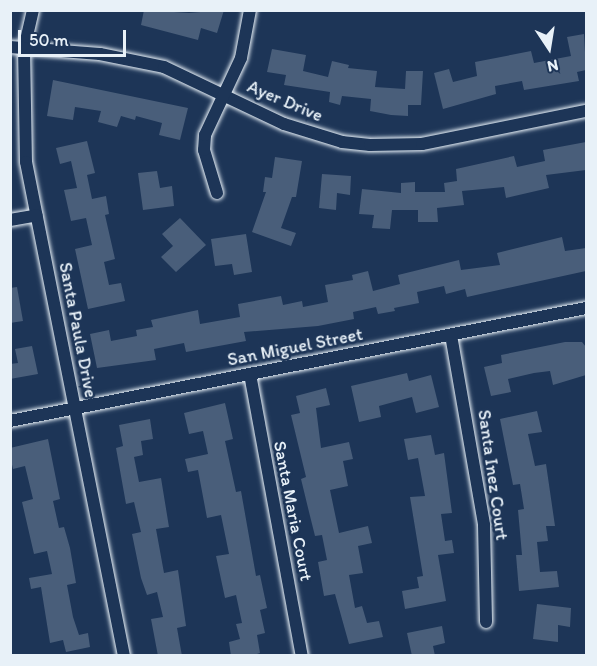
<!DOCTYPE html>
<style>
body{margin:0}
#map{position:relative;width:597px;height:666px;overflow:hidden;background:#1d3557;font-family:Itim,sans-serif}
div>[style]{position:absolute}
.building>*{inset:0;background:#495e7a}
.roads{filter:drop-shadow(0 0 2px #e8f1f8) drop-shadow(0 0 2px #e8f1f8)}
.street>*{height:12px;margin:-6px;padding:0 6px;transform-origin:6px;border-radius:6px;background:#1d3557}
span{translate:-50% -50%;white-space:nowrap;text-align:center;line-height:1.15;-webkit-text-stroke:5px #1d3557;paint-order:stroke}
.street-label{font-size:18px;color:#e8f1f8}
.frame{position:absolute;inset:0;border:12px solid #e8f1f8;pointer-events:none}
.north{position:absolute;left:519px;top:18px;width:60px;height:60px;-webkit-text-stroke:4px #1d3557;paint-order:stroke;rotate:168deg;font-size:16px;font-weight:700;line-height:24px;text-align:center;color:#e8f1f8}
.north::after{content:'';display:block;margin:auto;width:21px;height:27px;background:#e8f1f8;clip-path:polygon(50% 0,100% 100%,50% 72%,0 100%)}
.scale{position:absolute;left:18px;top:30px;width:108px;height:27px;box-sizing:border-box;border:3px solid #e8f1f8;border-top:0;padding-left:8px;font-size:18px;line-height:21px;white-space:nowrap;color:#e8f1f8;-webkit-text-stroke:4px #1d3557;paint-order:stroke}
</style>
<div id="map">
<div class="building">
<i style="clip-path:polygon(144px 10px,189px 13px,224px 10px,217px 33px,201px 28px,198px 40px,141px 25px)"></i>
<i style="clip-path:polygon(584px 34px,586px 70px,577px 72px,579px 81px,524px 90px,522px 81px,495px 86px,496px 94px,443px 109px,434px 73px,449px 69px,453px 82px,477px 76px,475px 62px,531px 51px,534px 63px,571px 56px,567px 37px)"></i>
<i style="clip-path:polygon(272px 49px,306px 55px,303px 71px,328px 77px,332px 61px,349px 65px,348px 68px,377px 71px,375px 87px,405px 89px,406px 71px,423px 71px,421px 105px,408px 105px,408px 116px,391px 115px,370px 111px,371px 99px,342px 96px,340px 105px,329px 102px,330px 92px,284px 85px,286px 75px,267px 72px)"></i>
<i style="clip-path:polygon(53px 80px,188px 108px,180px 140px,159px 135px,162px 123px,136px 116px,135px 120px,121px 116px,117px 127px,98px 122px,101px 111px,75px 107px,73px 120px,47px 116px)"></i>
<i style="clip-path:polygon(87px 141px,95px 173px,87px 175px,92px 199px,106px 196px,109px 214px,105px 215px,115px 259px,104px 262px,109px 285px,121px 283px,125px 301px,88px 309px,75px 249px,92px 245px,86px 218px,71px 221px,64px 190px,77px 188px,71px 161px,60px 164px,56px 148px)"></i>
<i style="clip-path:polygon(586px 142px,586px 170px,546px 175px,549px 188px,506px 198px,504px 187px,462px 191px,464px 205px,437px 208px,438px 222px,418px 222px,418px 210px,392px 210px,390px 229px,372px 228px,374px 215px,359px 214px,362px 189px,401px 193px,401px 183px,415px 182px,415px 192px,445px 192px,444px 183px,457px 181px,456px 169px,514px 156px,517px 167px,545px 161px,543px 150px)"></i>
<i style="clip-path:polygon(275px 157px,302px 161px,296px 197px,292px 197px,281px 228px,296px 233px,291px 246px,252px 232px,266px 192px,263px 192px,265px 177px,272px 178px)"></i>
<i style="clip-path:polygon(157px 171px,160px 188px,172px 186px,174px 206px,143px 210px,138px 173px)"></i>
<i style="clip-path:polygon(322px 174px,351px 176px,350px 195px,337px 193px,336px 210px,319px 208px)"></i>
<i style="clip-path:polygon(180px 218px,206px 245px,176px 272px,161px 257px,173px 246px,162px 234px)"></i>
<i style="clip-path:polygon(246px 234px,252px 272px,234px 275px,232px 264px,215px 266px,211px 239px)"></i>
<i style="clip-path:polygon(562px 237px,565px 251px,586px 248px,586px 271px,467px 297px,465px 289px,446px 294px,444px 286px,417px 292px,419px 303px,394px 308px,395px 311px,378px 314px,376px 307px,353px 312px,354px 319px,318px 326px,244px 332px,246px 341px,186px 352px,184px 343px,154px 349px,156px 360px,97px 368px,90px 334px,109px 330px,111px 341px,137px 336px,136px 330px,153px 327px,151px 320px,198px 310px,200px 324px,240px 317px,238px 304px,281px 296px,283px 305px,302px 301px,303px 307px,328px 302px,325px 285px,353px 280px,352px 275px,368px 271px,373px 291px,400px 284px,398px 275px,459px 260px,461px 270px,500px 265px,497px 253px)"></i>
<i style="clip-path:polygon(17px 287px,23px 321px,10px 323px,10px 288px)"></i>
<i style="clip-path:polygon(565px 342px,582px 342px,586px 347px,586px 375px,553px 385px,550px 371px,534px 373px,508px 379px,511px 392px,491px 396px,484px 367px,502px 363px,501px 355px)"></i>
<i style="clip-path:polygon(32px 346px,38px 374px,10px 379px,10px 364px,18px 363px,15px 349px)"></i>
<i style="clip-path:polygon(407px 373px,409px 381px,431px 375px,439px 407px,416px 413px,412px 397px,379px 406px,381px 417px,359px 422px,351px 386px)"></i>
<i style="clip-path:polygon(326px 388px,330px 405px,316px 408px,321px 448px,349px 442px,353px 459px,343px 461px,348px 486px,330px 490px,339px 533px,368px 526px,372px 543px,358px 546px,363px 573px,349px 575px,355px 608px,362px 606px,367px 623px,379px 621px,383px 637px,349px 644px,335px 594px,324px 596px,318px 562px,327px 560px,322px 535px,315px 536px,309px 512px,301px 479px,306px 477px,291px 415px,300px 413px,296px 396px)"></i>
<i style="clip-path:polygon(225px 403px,233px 439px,225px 441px,236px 492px,241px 491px,256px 576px,260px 575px,267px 608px,260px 610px,265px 633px,257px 635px,260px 653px,251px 656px,231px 656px,229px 642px,240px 639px,236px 624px,242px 623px,236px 595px,225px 598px,216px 556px,229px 554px,221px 515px,207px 518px,198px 470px,188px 472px,185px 459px,208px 454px,203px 431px,189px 434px,184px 413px)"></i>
<i style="clip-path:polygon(537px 411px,542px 432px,528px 434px,535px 466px,546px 464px,555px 526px,546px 526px,548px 541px,537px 542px,540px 572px,557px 571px,559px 587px,519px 591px,516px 555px,522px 555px,518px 510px,524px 509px,520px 484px,513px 485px,500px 419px)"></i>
<i style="clip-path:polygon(150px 419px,153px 439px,141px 441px,143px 455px,134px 457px,139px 482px,161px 478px,169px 527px,156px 529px,164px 573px,178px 570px,186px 626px,177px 628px,182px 656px,158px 656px,151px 619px,163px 617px,157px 592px,147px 595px,141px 578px,132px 534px,141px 532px,134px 502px,126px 504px,116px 448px,123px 446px,119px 425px)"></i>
<i style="clip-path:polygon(431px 435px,435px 455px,444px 453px,452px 513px,441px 514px,445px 541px,452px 540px,454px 553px,438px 555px,446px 601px,405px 609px,402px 591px,419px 588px,417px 577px,423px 576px,410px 497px,425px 496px,418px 458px,408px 460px,404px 439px)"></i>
<i style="clip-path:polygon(48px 439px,60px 499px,53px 501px,59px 528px,64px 527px,70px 548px,76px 583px,67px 585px,73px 617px,79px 635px,88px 633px,90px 647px,66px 652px,63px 640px,50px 643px,41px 587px,31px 589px,29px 578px,52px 574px,47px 551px,34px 554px,22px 502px,33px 499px,25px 466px,13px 469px,10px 456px,10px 448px)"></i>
<i style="clip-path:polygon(537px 604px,571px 608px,570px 627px,558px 625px,558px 642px,533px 639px)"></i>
<i style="clip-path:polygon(442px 626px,445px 643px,433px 646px,435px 656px,412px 656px,407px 633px)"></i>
</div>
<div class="roads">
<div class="street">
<i style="left:33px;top:10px;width:39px;rotate:103deg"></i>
<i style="left:24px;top:48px;width:114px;rotate:89deg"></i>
<i style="left:26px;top:162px;width:504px;rotate:78.78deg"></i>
<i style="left:10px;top:47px;width:90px;rotate:4.4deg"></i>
<i style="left:100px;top:54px;width:65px;rotate:11.5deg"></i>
<i style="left:164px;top:67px;width:133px;rotate:25.4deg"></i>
<i style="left:284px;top:124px;width:61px;rotate:17.2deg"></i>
<i style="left:342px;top:142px;width:28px;rotate:6deg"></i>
<i style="left:370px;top:145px;width:52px;rotate:-1.1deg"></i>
<i style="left:422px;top:144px;width:167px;rotate:-11.4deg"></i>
<i style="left:217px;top:193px;width:45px;rotate:-106.8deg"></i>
<i style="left:204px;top:150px;width:15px;rotate:-86deg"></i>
<i style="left:205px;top:135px;width:85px;rotate:-64.9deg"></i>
<i style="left:241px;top:58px;width:49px;rotate:-79.4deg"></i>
<i style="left:10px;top:220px;width:27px;rotate:-10deg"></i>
<i style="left:451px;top:335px;width:193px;rotate:80.1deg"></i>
<i style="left:484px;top:525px;width:97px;rotate:88.8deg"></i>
<i style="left:250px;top:374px;width:287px;rotate:79.6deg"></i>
<i style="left:10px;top:421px;width:587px;rotate:-11.1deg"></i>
</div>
</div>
<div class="street-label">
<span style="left:285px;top:101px;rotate:23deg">Ayer Drive</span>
<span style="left:78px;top:330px;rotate:79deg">Santa Paula Drive</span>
<span style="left:295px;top:347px;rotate:-11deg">San Miguel Street</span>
<span style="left:493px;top:475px;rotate:82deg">Santa Inez Court</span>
<span style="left:293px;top:511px;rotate:79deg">Santa Maria Court</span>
</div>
<div class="frame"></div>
<div class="north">N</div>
<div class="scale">50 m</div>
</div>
